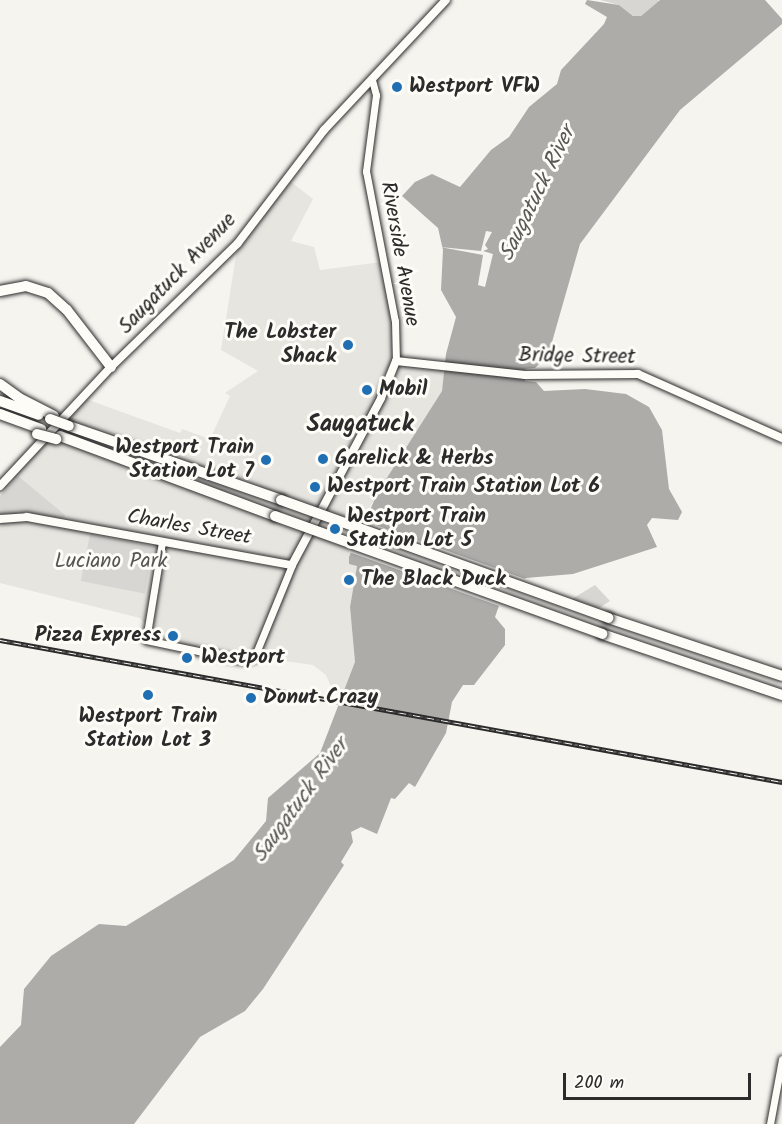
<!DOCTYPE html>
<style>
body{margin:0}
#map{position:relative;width:782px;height:1124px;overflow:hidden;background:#f5f4ef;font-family:Kalam,sans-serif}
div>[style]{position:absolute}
.built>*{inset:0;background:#e6e5e0}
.green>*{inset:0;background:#d7d6d2;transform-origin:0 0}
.water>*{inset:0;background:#adaca9}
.pier>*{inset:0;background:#f5f4ef}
.roads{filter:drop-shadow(0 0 2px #2b2b2b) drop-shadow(0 0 2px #2b2b2b)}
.tertiary>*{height:7px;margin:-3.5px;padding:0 3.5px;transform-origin:3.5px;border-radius:3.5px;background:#fdfcf7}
.secondary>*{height:8px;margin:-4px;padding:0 4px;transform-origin:4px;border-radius:4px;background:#fdfcf7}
.motorway>*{height:10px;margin:-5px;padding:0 5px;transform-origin:5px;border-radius:5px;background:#fdfcf7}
.rail>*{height:4.5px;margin-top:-2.25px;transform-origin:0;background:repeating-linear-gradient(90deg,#fdfcf7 0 7px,#2b2b2b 0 14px);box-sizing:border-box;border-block:2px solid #2b2b2b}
.bridges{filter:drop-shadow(0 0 2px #2b2b2b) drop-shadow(0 0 2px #2b2b2b)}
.motorway-bridge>*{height:10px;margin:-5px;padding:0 5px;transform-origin:5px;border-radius:5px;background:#fdfcf7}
.dots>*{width:16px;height:16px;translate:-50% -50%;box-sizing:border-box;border:3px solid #fdfcf7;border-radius:50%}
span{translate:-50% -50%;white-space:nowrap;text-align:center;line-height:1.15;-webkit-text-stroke:6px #fdfcf7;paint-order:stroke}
.poi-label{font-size:21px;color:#2b2b2b;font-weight:700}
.left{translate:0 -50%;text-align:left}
.right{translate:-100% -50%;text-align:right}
.street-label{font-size:21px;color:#2b2b2b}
.park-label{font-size:21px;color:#565655}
.water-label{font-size:22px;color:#585857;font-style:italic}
.quarter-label{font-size:24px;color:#2b2b2b;font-weight:700}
.scale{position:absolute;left:563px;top:1073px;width:188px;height:27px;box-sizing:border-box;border:3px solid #2b2b2b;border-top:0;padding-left:8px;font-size:18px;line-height:21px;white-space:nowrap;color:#2b2b2b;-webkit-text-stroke:4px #fdfcf7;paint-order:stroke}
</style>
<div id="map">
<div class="built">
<i style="clip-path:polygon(286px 178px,313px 199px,291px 241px,314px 247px,320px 270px,382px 262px,392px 303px,396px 361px,443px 368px,445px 373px,442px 391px,368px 510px,349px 564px,357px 565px,350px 607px,355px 662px,346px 694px,333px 692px,326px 675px,313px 665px,262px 658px,245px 660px,148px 642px,146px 625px,140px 618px,0 583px,0 486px,83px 398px,180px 433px,182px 429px,210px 439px,230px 396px,225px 393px,258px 371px,221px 350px,238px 243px)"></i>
</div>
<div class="green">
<i style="clip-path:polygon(600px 0,658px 0,659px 1px,641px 16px,633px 16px,619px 5px)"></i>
<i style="clip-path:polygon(18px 476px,65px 515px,64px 518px,0 514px,0 496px)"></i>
<i style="left:90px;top:534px;width:65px;height:48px;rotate:11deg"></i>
<i style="clip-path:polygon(595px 585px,610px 601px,593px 612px,572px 599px)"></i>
</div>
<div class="water">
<i style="clip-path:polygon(587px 0,619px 5px,633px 16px,641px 16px,660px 0,765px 0,782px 19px,782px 24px,680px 110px,580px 244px,548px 356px,535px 368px,525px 369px,525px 381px,536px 382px,544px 391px,585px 389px,626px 394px,649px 407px,662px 430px,669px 489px,682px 512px,678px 520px,652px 518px,647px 525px,657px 547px,573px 574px,526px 578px,505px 589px,495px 617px,505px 629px,505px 645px,474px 685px,463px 685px,452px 702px,446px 733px,415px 787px,409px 783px,395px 799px,391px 798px,377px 834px,361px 827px,351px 832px,353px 842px,341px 862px,344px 865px,263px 989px,245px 1011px,200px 1037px,134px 1124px,0 1124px,0 1047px,21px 1025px,24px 989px,51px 956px,99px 924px,126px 926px,234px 860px,266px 821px,268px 798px,320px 753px,355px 662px,350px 607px,357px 566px,349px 564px,349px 557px,378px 492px,442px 391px,446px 354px,456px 317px,441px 290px,443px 250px,438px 228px,402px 196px,415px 182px,432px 174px,460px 187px,491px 150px,509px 137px,529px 107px,557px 84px,561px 70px,604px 24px,607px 17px,585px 4px)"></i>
</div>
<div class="pier">
<i style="clip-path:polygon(486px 231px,492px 232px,485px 245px,488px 249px,483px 251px,493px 254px,485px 287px,478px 285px,483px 255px,440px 247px,481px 251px)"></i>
<i style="clip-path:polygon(362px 520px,531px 581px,508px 591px,502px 607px,349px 552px)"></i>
</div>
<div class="roads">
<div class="tertiary">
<i style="left:372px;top:80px;width:16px;rotate:75deg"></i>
<i style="left:376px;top:95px;width:77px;rotate:97.5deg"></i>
<i style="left:366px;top:171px;width:153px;rotate:79.1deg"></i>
<i style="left:395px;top:321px;width:40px;rotate:88.6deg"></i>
<i style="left:162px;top:542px;width:99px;rotate:99.3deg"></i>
<i style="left:146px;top:640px;width:97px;rotate:11.9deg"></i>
<i style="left:241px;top:660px;width:13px;rotate:-9deg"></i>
<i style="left:254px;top:658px;width:100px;rotate:-67.8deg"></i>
<i style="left:770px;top:1124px;width:66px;rotate:-79.5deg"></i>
</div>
<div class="secondary">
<i style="left:0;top:486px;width:163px;rotate:-47deg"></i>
<i style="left:111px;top:367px;width:177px;rotate:-44.3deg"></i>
<i style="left:238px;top:243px;width:142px;rotate:-52.7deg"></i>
<i style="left:324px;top:130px;width:178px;rotate:-46.8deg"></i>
<i style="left:0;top:519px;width:27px;rotate:-4deg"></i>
<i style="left:27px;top:517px;width:269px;rotate:10.3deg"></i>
<i style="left:292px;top:565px;width:189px;rotate:-61.9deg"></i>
<i style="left:381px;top:398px;width:40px;rotate:-68deg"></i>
<i style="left:396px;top:361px;width:130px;rotate:6.2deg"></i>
<i style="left:525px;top:375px;width:113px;rotate:-0.5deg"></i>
<i style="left:638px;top:374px;width:158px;rotate:24deg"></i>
</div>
<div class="motorway">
<i style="left:0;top:291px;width:26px;rotate:-11deg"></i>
<i style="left:26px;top:286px;width:23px;rotate:18deg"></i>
<i style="left:48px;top:293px;width:25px;rotate:42deg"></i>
<i style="left:67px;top:310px;width:72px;rotate:52.3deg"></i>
<i style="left:0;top:384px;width:24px;rotate:36deg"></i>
<i style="left:19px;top:398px;width:39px;rotate:27deg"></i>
<i style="left:0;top:401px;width:41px;rotate:19.7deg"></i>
<i style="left:0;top:414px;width:44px;rotate:20.1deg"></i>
<i style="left:69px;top:426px;width:225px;rotate:19.2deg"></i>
<i style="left:60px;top:436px;width:229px;rotate:20.4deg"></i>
<i style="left:608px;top:618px;width:183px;rotate:18.4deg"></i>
<i style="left:602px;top:634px;width:190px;rotate:18.7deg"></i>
</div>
</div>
<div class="rail">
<i style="left:0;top:640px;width:795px;rotate:10.29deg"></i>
</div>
<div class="bridges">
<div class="motorway-bridge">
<i style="left:50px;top:419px;width:20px;rotate:20deg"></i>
<i style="left:37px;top:434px;width:20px;rotate:15deg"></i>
<i style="left:281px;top:500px;width:348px;rotate:19.8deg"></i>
<i style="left:275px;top:516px;width:348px;rotate:19.8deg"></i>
</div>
</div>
<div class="dots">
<i style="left:397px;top:87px;background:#1f6fb2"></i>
<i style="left:348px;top:345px;background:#1f6fb2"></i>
<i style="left:367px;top:390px;background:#1f6fb2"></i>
<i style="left:323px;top:459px;background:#1f6fb2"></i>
<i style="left:266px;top:460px;background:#1f6fb2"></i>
<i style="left:315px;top:487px;background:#1f6fb2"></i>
<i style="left:335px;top:529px;background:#1f6fb2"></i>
<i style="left:349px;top:580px;background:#1f6fb2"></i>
<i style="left:173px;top:636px;background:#1f6fb2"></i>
<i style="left:187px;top:658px;background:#1f6fb2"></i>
<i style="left:148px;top:695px;background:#1f6fb2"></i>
<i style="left:251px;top:698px;background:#1f6fb2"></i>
</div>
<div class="poi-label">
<span class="left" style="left:409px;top:87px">Westport VFW</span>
<span class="right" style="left:336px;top:345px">The Lobster<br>Shack</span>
<span class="left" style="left:379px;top:390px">Mobil</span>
<span class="right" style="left:254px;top:460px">Westport Train<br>Station Lot 7</span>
<span class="left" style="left:335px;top:459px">Garelick &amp; Herbs</span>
<span class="left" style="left:327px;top:487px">Westport Train Station Lot 6</span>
<span class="left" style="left:347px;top:529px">Westport Train<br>Station Lot 5</span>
<span class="left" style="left:361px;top:580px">The Black Duck</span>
<span class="right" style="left:161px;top:636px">Pizza Express</span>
<span class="left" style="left:201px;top:658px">Westport</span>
<span class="left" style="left:263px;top:698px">Donut Crazy</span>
<span style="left:148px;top:729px">Westport Train<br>Station Lot 3</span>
</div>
<div class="street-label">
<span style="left:399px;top:254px;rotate:80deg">Riverside Avenue</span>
<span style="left:178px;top:274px;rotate:-46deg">Saugatuck Avenue</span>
<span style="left:577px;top:357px;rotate:1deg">Bridge Street</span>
<span style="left:189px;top:528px;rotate:10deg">Charles Street</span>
</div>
<div class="park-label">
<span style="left:111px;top:562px">Luciano Park</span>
</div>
<div class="water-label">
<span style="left:538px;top:194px;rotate:-64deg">Saugatuck River</span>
<span style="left:301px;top:801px;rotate:-54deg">Saugatuck River</span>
</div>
<div class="quarter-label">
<span style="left:360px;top:425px">Saugatuck</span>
</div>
<div class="scale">200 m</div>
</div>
